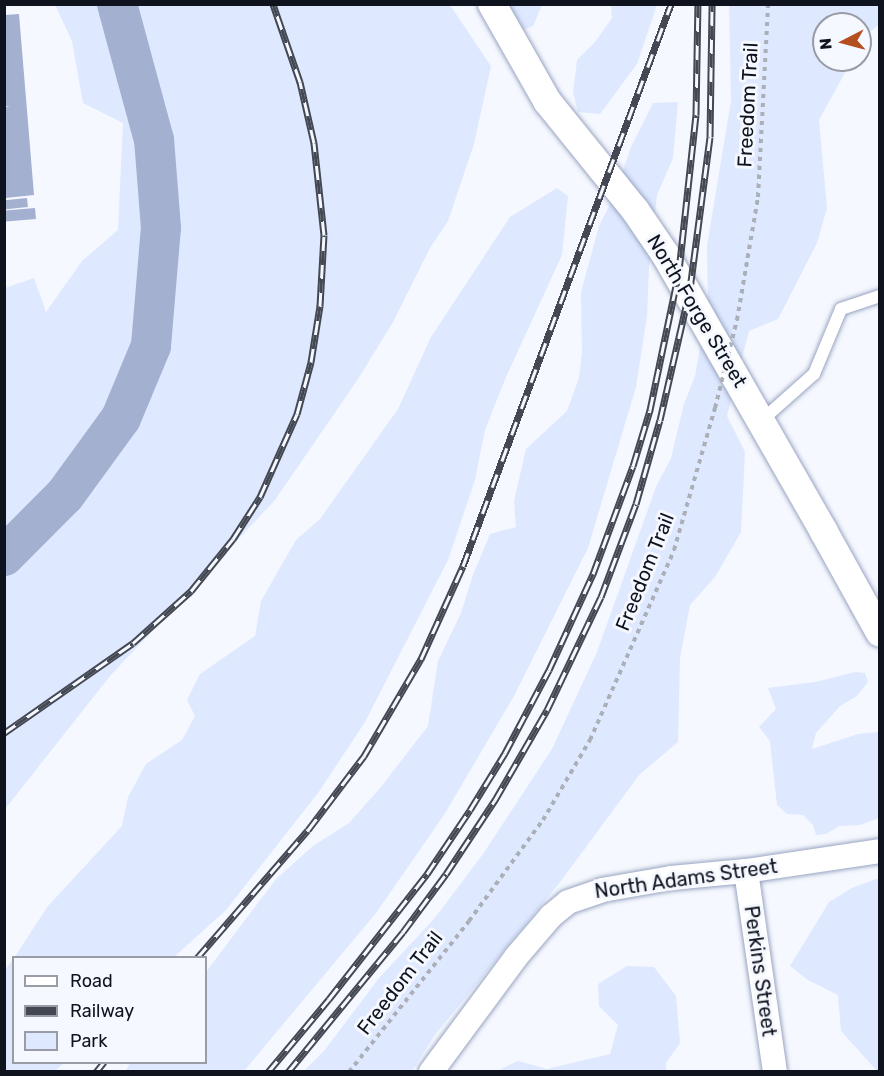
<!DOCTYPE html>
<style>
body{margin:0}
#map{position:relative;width:884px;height:1076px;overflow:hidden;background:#f5f8fe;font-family:Rubik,sans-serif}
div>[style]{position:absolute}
.green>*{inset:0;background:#dee8ff}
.water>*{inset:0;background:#a4b0cf;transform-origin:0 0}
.river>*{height:40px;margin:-20px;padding:0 20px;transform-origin:20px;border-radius:20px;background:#a4b0cf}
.path>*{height:4px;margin-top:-2px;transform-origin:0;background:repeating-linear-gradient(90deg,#acafb7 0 4.5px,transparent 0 9px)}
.roads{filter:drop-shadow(0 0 2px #99a5c2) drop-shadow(0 0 2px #99a5c2)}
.service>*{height:12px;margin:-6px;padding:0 6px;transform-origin:6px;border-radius:6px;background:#fff}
.minor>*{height:24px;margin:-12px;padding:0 12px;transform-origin:12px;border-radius:12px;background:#fff}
.tertiary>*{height:28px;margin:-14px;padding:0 14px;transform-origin:14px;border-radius:14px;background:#fff}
.rail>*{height:7px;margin-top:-3.5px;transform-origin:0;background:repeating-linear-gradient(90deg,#f5f8fe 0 14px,#444852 0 28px);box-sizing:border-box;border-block:2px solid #444852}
.path-bridge>*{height:4px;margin-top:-2px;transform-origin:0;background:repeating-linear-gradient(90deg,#acafb7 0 4.5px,transparent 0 9px)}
span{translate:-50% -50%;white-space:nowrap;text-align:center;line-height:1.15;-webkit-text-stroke:6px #f5f8fe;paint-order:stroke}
.street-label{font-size:20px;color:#0f131e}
.frame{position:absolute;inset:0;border:6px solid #0f131e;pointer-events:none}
.legend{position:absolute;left:12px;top:956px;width:195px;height:108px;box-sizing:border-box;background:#f5f8fe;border:2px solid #999ca4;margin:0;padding:8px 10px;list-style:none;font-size:18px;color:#0f131e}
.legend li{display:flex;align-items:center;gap:12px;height:30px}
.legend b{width:30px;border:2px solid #999ca4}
.north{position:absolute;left:812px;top:12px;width:60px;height:60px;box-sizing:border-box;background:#f5f8fe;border:2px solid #999ca4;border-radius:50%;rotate:264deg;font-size:16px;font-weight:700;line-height:24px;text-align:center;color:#0f131e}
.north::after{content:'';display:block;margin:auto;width:21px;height:27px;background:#b44f1f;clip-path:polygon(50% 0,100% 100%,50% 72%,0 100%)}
</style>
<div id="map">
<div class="green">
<i style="clip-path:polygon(55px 5px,450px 5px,491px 66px,474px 144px,448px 221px,430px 248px,393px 322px,358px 379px,275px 500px,110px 676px,5px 809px,5px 288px,34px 278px,46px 312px,82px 261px,118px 230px,123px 123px,83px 103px,72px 41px)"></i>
<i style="clip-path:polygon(499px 5px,541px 5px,541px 7px,533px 26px,522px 30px)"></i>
<i style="clip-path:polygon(611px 5px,657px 5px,637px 64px,600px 114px,578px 112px,573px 93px,577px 60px,595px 42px,612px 18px)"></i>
<i style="clip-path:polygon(729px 5px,879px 5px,879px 25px,868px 33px,860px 46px,860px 24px,824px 24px,824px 60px,852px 60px,819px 120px,827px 208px,817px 243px,778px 319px,749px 331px,727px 416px,745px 452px,741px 532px,715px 577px,690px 605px,680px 658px,678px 742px,639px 775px,561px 881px,434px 1036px,412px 1071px,303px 1072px,324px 1051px,379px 978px,434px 919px,483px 854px,552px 749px,597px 652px,656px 487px,671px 458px,684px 404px,695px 376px,708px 303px,707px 246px,731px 101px)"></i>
<i style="clip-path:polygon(678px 102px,673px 158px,657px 195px,649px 268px,647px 316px,636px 387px,588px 548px,514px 696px,444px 815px,376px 913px,244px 1071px,125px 1072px,130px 1063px,206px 1062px,206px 972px,276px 879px,313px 846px,349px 823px,381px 787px,428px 726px,438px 661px,461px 613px,473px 575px,490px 534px,516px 527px,514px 501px,526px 449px,567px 411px,579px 378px,582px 353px,581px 292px,599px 226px,614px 196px,631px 147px,653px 103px)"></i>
<i style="clip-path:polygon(557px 188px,568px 196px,562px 255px,506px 377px,485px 430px,475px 480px,448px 560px,365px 722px,318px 793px,226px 910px,174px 957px,14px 958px,48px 906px,122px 826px,128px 797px,146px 764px,182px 740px,195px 716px,187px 700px,200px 674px,255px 636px,261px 601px,296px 540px,320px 519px,398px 409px,431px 337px,510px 217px)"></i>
<i style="clip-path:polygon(855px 672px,865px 673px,868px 682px,857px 696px,840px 706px,816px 733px,812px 749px,858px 734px,879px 732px,879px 818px,860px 825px,839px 826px,826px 834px,816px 835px,813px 825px,803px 815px,787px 814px,777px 805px,770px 741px,759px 727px,776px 709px,768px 688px,815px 682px)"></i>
<i style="clip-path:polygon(879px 878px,880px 1071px,878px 1072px,841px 1031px,838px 995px,808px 980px,790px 966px,829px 902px,852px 888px)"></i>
<i style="clip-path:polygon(14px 958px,14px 1062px,64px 1063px,55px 1071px,5px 1071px,5px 970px)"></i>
<i style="clip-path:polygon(627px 966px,654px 967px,676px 996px,680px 1043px,666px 1063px,666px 1071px,497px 1071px,518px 1061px,547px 1069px,610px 1054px,618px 1025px,599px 1006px,598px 984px)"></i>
</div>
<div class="water">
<i style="clip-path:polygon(19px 14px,34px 195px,5px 198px,5px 107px,10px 106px,5px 106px,5px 15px)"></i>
<i style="left:27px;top:198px;width:9px;height:22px;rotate:84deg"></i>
<i style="left:35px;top:208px;width:11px;height:30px;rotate:85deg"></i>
</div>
<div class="river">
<i style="left:4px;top:556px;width:86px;rotate:-45deg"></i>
<i style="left:65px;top:495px;width:95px;rotate:-54deg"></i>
<i style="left:121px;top:418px;width:78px;rotate:-67.4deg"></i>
<i style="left:151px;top:346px;width:118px;rotate:-85.2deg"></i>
<i style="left:161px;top:228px;width:88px;rotate:-94.5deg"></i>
<i style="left:154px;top:140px;width:141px;rotate:-105.2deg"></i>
</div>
<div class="path">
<i style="left:737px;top:320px;width:125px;rotate:-80.3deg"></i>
<i style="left:758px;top:197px;width:193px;rotate:-87deg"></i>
<i style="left:349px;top:1072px;width:193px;rotate:-51.5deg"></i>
<i style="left:469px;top:921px;width:125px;rotate:-53.8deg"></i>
<i style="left:543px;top:820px;width:93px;rotate:-59.6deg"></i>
<i style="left:590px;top:740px;width:208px;rotate:-66.1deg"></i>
<i style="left:674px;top:550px;width:148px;rotate:-73.9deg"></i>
</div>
<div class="roads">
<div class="service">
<i style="left:761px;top:421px;width:71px;rotate:-41.6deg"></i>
<i style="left:814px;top:374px;width:70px;rotate:-67.4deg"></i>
<i style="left:841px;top:309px;width:41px;rotate:-18.4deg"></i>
</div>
<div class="minor">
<i style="left:746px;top:871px;width:203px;rotate:81.8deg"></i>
<i style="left:431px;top:1072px;width:143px;rotate:-53.5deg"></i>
<i style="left:516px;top:957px;width:54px;rotate:-49.5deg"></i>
<i style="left:551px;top:916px;width:22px;rotate:-39deg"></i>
<i style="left:568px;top:902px;width:36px;rotate:-19deg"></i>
<i style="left:602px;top:890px;width:70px;rotate:-9.9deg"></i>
<i style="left:671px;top:878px;width:75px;rotate:-5.3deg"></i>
<i style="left:746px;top:871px;width:135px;rotate:-8.5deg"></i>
</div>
<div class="tertiary">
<i style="left:492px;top:4px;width:112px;rotate:60.4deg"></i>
<i style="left:547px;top:101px;width:140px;rotate:51.1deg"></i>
<i style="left:635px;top:210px;width:53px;rotate:55.7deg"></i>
<i style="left:665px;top:254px;width:320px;rotate:60.2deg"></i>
<i style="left:824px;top:532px;width:115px;rotate:61deg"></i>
</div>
</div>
<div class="rail">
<i style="left:4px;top:733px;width:157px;rotate:-34.9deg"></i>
<i style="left:133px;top:643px;width:78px;rotate:-41.9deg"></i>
<i style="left:191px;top:591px;width:67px;rotate:-51.1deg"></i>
<i style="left:233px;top:539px;width:50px;rotate:-57.3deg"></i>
<i style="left:260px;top:497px;width:91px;rotate:-66deg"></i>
<i style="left:297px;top:414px;width:54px;rotate:-74.9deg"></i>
<i style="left:311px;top:362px;width:57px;rotate:-80.9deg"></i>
<i style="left:320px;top:306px;width:71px;rotate:-86.8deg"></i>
<i style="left:324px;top:235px;width:93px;rotate:-96.2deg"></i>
<i style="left:314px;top:143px;width:63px;rotate:-102.9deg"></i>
<i style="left:300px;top:82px;width:83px;rotate:-109.1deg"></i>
<i style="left:197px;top:958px;width:169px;rotate:-49.1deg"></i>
<i style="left:308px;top:830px;width:93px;rotate:-52.9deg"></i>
<i style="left:364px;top:756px;width:113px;rotate:-59.6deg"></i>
<i style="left:421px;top:659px;width:102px;rotate:-65.7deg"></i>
<i style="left:463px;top:566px;width:599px;rotate:-69.69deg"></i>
<i style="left:96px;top:1072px;width:13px;rotate:-51deg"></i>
<i style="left:268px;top:1072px;width:95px;rotate:-50.1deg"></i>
<i style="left:329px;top:999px;width:159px;rotate:-51.9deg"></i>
<i style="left:427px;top:874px;width:77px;rotate:-56.1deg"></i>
<i style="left:470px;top:810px;width:67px;rotate:-58.4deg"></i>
<i style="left:505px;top:753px;width:94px;rotate:-62.1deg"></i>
<i style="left:549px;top:670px;width:106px;rotate:-65.4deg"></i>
<i style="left:593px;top:574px;width:115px;rotate:-69.7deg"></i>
<i style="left:633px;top:466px;width:59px;rotate:-73.1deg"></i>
<i style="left:650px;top:410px;width:142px;rotate:-78.2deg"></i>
<i style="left:679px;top:271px;width:157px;rotate:-83.8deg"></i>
<i style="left:696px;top:115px;width:111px;rotate:-89deg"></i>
<i style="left:288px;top:1072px;width:181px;rotate:-50.6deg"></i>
<i style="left:403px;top:932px;width:72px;rotate:-53.4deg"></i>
<i style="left:446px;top:874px;width:89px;rotate:-56.5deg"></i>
<i style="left:495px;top:800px;width:104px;rotate:-60deg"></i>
<i style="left:547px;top:710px;width:125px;rotate:-64.5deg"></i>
<i style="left:601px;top:597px;width:99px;rotate:-69.4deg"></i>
<i style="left:636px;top:504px;width:87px;rotate:-74.1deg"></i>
<i style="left:660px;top:420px;width:134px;rotate:-77.1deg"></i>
<i style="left:690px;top:289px;width:153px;rotate:-82.5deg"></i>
<i style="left:710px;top:137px;width:133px;rotate:-89.1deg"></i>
</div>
<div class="path-bridge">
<i style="left:715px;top:408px;width:91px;rotate:-76deg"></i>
</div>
<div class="street-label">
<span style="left:748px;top:105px;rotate:-87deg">Freedom Trail</span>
<span style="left:697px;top:311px;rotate:59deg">North Forge Street</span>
<span style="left:645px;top:572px;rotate:-68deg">Freedom Trail</span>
<span style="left:686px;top:879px;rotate:-8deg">North Adams Street</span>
<span style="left:760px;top:971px;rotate:82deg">Perkins Street</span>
<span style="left:400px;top:983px;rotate:-52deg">Freedom Trail</span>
</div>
<div class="frame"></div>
<ul class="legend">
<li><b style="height:8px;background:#fff"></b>Road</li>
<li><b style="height:8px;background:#444852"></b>Railway</li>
<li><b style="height:16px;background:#dee8ff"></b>Park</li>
</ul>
<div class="north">N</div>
</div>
